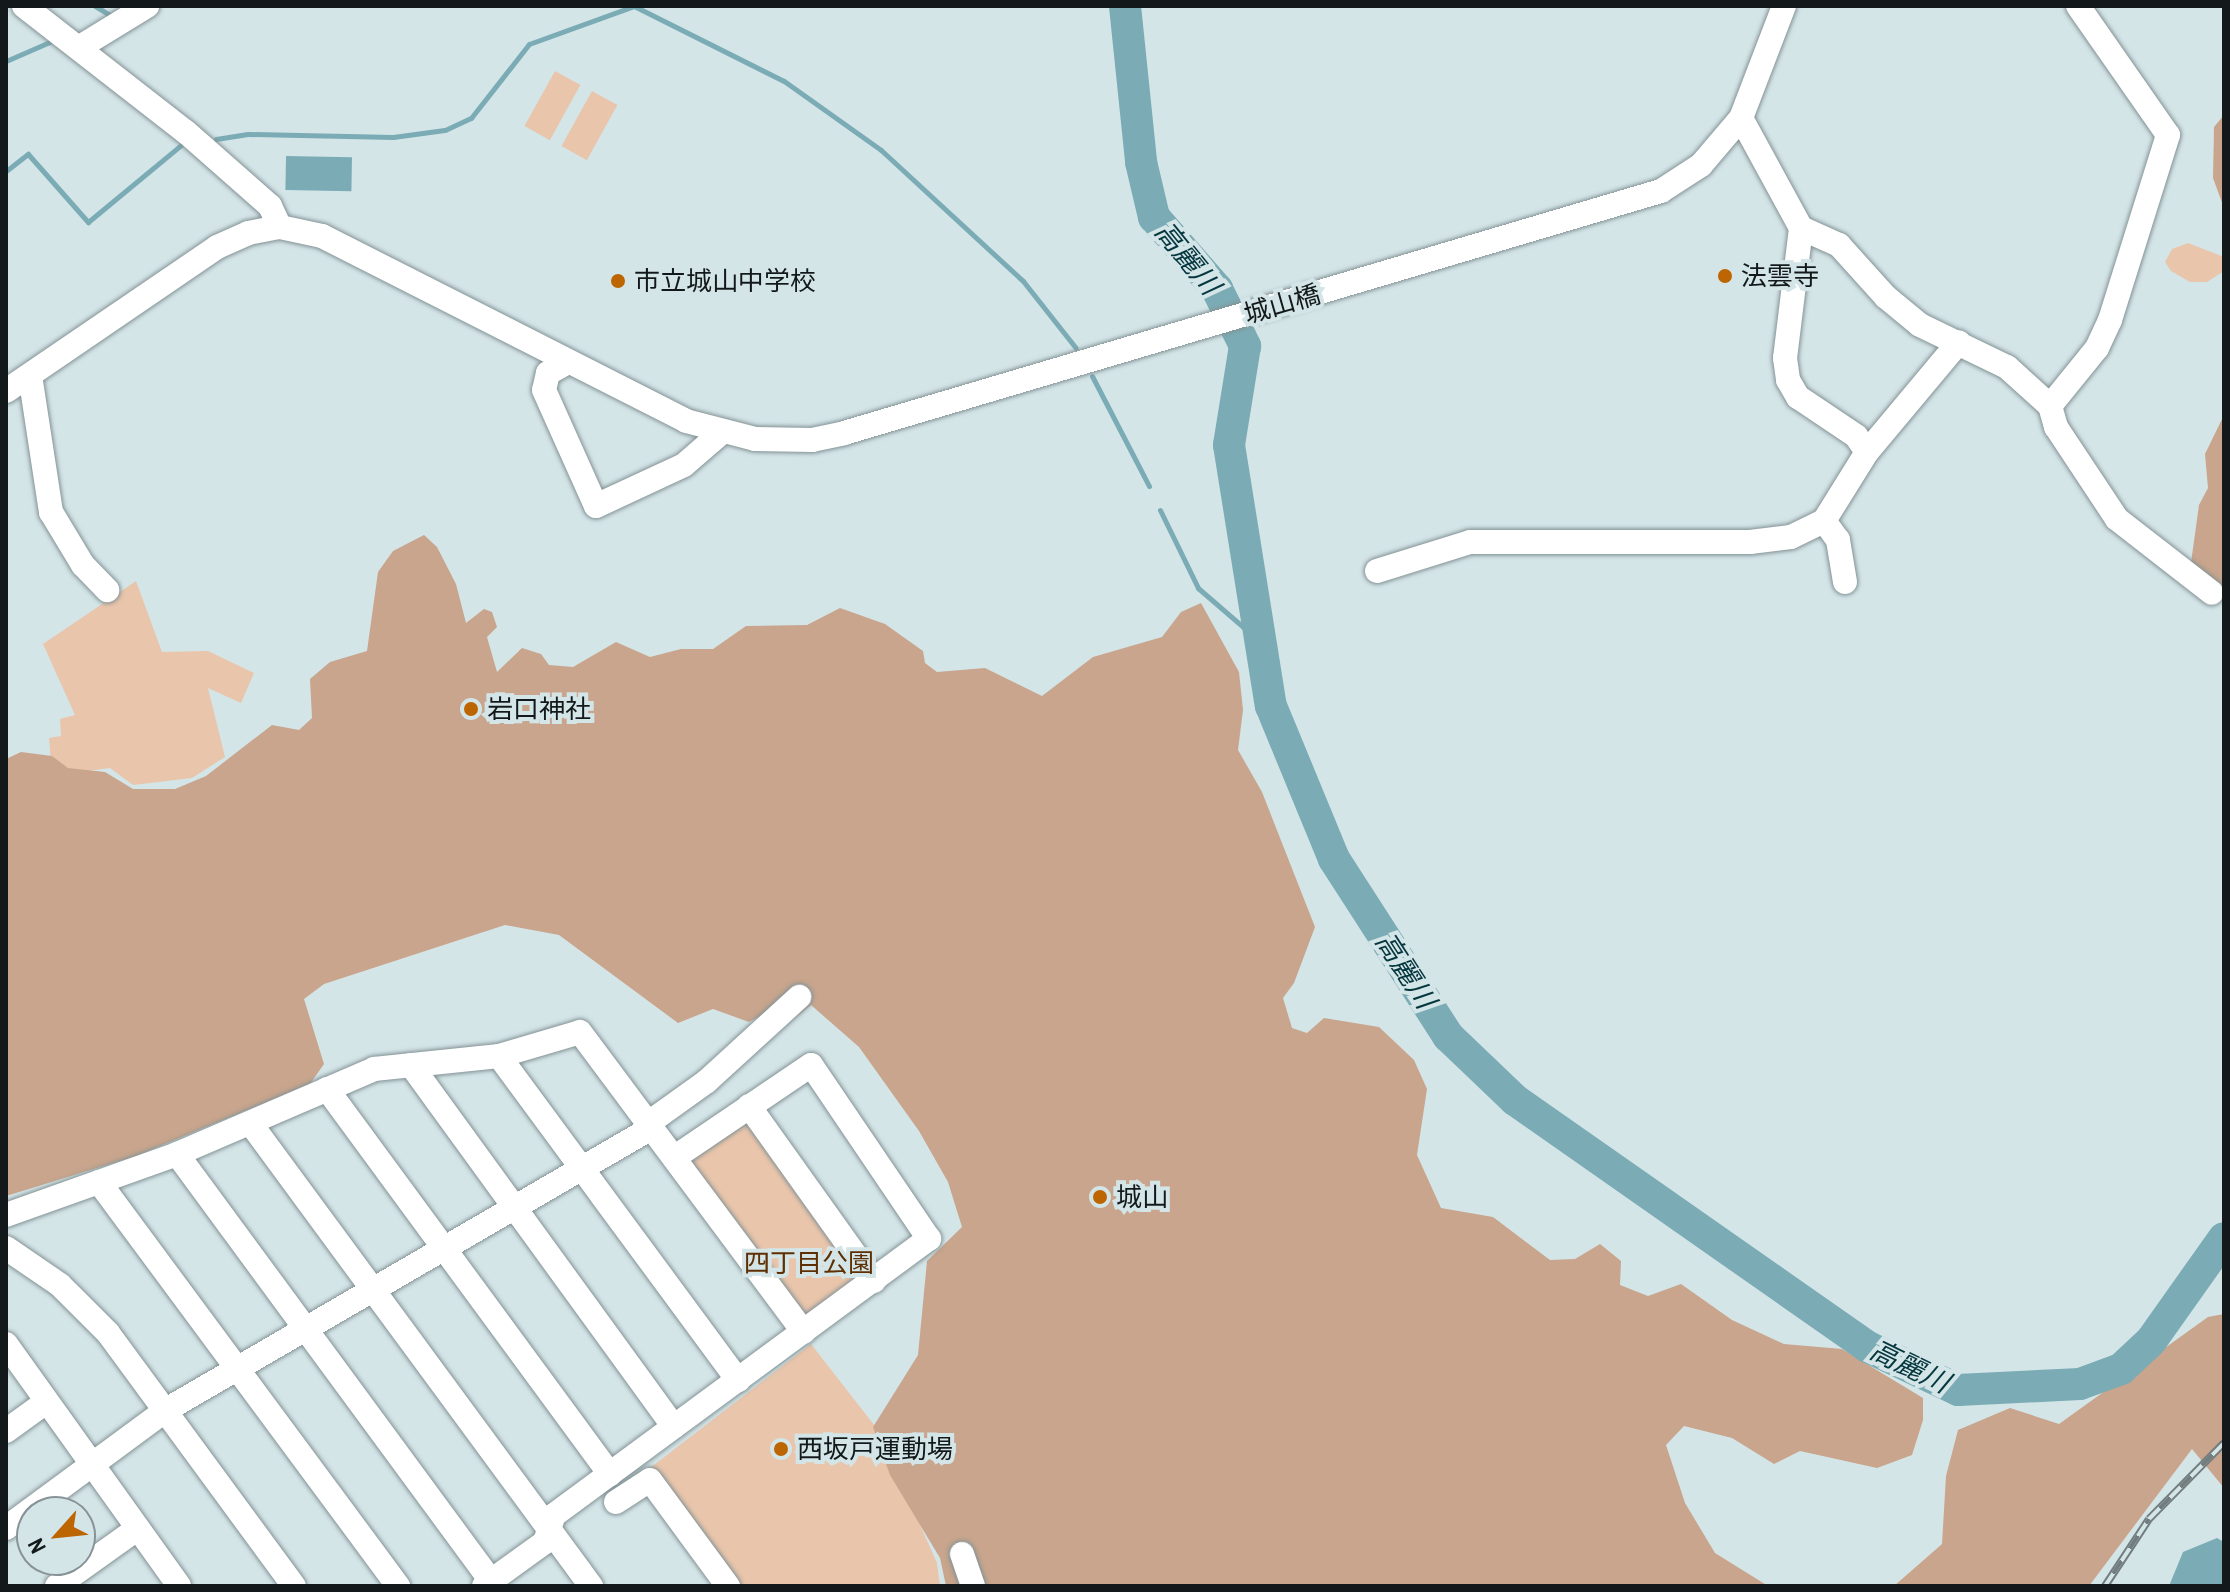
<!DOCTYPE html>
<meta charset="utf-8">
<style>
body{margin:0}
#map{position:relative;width:2230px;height:1592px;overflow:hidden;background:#d4e5e8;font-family:"Archivo Narrow","Noto Sans JP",sans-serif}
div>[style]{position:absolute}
.green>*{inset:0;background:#e9c5ab;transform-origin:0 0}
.forest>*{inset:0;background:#c8a58c}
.water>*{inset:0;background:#7bacb5;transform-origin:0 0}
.stream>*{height:5px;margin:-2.5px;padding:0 2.5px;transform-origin:2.5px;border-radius:2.5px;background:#7bacb5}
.river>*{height:32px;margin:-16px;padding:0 16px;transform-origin:16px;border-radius:16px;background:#7bacb5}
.roads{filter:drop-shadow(0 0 2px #839295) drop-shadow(0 0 2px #839295)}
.minor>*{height:24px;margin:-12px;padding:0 12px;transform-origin:12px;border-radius:12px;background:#fff}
.rail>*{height:8px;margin-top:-4px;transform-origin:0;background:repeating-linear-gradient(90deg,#d4e5e8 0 15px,#727d7f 0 30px);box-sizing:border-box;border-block:2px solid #727d7f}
.dots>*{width:22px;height:22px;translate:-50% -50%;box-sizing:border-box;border:4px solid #d4e5e8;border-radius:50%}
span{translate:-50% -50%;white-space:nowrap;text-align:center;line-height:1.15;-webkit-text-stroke:8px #d4e5e8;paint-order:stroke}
.poi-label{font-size:26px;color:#13191a}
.left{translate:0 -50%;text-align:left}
.street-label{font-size:26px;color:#13191a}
.park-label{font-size:26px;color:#5d2f03}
.water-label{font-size:28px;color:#05373e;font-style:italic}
.frame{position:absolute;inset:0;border:8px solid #13191a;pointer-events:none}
.north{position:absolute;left:16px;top:1496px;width:80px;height:80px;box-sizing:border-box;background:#d4e5e8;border:2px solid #879396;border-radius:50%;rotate:243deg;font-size:22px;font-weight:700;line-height:32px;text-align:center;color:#13191a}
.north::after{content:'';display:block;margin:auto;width:28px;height:36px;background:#bd6501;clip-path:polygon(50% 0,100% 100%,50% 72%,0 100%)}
</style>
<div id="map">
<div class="green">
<i style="left:555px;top:71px;width:29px;height:63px;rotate:29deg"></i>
<i style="left:592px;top:91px;width:29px;height:63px;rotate:29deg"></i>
<i style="clip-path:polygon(2188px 243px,2224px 257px,2224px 271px,2207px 282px,2190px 282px,2171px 271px,2165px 262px,2172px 249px)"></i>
<i style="clip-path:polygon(136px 581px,162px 652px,208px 651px,254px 673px,241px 703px,208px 688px,225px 757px,192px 778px,133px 785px,110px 768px,80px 772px,51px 762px,49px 738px,61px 736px,60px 719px,75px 715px,43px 644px)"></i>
<i style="clip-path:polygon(748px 1121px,860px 1280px,810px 1316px,804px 1315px,692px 1163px,693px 1157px)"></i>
<i style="clip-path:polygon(811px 1344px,878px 1430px,937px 1563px,940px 1586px,735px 1586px,650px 1468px)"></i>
</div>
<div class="forest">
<i style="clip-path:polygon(2224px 115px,2224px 208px,2213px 178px,2214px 127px)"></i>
<i style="clip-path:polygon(2224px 415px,2224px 587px,2215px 588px,2190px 570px,2199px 505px,2208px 488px,2205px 454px)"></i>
<i style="clip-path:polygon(424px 535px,437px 547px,456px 584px,466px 623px,484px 609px,492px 612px,497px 627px,487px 637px,497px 672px,522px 648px,541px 654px,549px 665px,573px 667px,616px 642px,650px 657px,681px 649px,713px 649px,746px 626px,807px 625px,840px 608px,885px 624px,923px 651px,925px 663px,937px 672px,985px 668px,1042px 696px,1093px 657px,1162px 637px,1181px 612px,1201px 603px,1239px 672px,1243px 710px,1238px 750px,1262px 792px,1315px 927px,1294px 983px,1283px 998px,1292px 1028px,1307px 1033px,1324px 1018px,1379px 1027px,1414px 1060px,1427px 1089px,1417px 1155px,1441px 1208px,1493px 1217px,1550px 1260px,1575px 1259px,1600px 1244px,1621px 1261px,1620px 1285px,1648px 1296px,1681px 1284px,1732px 1320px,1784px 1344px,1842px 1349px,1923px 1398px,1923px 1420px,1912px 1455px,1877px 1468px,1800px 1451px,1774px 1464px,1732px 1438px,1684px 1426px,1666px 1445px,1685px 1503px,1715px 1553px,1768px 1586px,946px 1586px,940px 1558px,890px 1475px,873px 1427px,918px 1355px,927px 1261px,962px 1227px,948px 1182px,919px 1131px,859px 1047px,811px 1005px,787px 1024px,768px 1012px,749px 1022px,713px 1009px,678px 1023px,559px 935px,505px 925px,324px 984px,304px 999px,324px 1064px,310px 1084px,136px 1156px,6px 1196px,6px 759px,21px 752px,52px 756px,68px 768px,105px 772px,133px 789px,175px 789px,206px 776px,272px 725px,299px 730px,312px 718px,310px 679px,330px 662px,367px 651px,378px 572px,393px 551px)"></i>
<i style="clip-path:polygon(2224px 1314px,2224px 1488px,2192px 1449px,2089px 1586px,1894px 1586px,1942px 1544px,1946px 1476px,1958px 1430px,2010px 1408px,2059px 1424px,2208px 1317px)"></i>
</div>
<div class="water">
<i style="left:286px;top:156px;width:66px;height:34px;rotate:1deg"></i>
<i style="clip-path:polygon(2217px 1538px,2224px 1542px,2224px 1586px,2169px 1586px,2183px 1552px)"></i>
</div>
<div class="stream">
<i style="left:95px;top:6px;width:23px;rotate:31deg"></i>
<i style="left:634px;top:6px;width:168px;rotate:26.6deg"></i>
<i style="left:784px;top:81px;width:119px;rotate:35.4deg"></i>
<i style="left:881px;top:150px;width:193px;rotate:42.7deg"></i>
<i style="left:1023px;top:281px;width:85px;rotate:51.7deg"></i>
<i style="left:6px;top:61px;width:50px;rotate:-23.5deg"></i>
<i style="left:216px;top:139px;width:32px;rotate:-9deg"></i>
<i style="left:248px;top:134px;width:145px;rotate:1.2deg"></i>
<i style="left:393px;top:137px;width:52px;rotate:-7.7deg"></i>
<i style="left:445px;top:130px;width:29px;rotate:-25deg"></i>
<i style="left:471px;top:118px;width:94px;rotate:-51.9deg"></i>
<i style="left:529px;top:44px;width:112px;rotate:-19.9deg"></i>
<i style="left:6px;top:171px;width:28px;rotate:-38deg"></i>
<i style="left:28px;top:154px;width:91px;rotate:48.6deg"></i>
<i style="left:88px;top:222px;width:121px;rotate:-39.6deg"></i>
<i style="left:1092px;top:376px;width:124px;rotate:62.6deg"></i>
<i style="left:1160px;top:510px;width:87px;rotate:64deg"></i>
<i style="left:1198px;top:588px;width:87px;rotate:40.8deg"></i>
</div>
<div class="river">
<i style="left:1125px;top:6px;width:157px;rotate:84.1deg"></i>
<i style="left:1141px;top:162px;width:57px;rotate:76.7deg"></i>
<i style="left:1154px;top:217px;width:96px;rotate:48.8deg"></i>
<i style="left:1217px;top:289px;width:64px;rotate:63.8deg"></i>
<i style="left:1245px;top:346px;width:100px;rotate:99.2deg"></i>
<i style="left:1229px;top:445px;width:264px;rotate:80.9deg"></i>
<i style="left:1271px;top:706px;width:165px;rotate:67.6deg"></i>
<i style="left:1334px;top:859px;width:211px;rotate:57.2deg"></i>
<i style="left:1448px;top:1036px;width:93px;rotate:43.7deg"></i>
<i style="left:1515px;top:1100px;width:431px;rotate:35deg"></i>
<i style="left:1868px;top:1347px;width:100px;rotate:25.5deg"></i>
<i style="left:1958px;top:1390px;width:122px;rotate:-2.8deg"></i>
<i style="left:2080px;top:1384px;width:44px;rotate:-20.1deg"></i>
<i style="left:2121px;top:1369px;width:41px;rotate:-43deg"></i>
<i style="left:2151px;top:1341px;width:126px;rotate:-54.7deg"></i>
</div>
<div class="roads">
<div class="minor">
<i style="left:24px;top:6px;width:205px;rotate:37.9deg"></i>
<i style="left:186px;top:132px;width:112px;rotate:41.4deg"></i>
<i style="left:270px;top:206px;width:23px;rotate:65deg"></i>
<i style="left:80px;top:47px;width:79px;rotate:-31.5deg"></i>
<i style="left:1741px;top:118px;width:125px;rotate:61.4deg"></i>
<i style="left:1801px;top:228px;width:131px;rotate:97deg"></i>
<i style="left:1785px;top:358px;width:22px;rotate:82deg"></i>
<i style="left:1788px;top:380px;width:20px;rotate:60deg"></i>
<i style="left:1798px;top:397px;width:70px;rotate:33.9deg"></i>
<i style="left:1856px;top:436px;width:19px;rotate:55deg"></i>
<i style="left:1801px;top:228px;width:42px;rotate:24.1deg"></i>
<i style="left:1839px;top:245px;width:70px;rotate:47.9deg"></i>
<i style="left:1886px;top:297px;width:44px;rotate:39.5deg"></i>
<i style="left:1920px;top:325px;width:97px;rotate:25.8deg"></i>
<i style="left:2007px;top:367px;width:58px;rotate:42.2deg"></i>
<i style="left:2050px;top:406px;width:22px;rotate:74deg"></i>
<i style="left:2056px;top:427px;width:110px;rotate:56.5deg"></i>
<i style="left:2117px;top:519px;width:120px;rotate:37.9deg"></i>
<i style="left:568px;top:362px;width:23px;rotate:151deg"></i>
<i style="left:548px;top:373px;width:17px;rotate:103deg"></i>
<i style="left:544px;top:390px;width:127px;rotate:65.9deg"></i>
<i style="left:596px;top:506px;width:97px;rotate:-25deg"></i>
<i style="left:684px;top:465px;width:49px;rotate:-40.9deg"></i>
<i style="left:30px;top:375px;width:139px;rotate:81.3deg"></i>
<i style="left:51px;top:512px;width:62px;rotate:58.9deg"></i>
<i style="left:83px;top:565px;width:35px;rotate:46deg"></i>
<i style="left:6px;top:391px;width:255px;rotate:-34.3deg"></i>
<i style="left:217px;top:247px;width:34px;rotate:-24deg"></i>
<i style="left:248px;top:233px;width:33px;rotate:-11deg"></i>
<i style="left:280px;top:227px;width:43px;rotate:12.1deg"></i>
<i style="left:322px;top:236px;width:408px;rotate:26.9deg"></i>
<i style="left:686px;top:421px;width:71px;rotate:14.6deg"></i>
<i style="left:755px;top:439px;width:57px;rotate:1deg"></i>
<i style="left:812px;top:440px;width:33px;rotate:-12deg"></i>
<i style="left:844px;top:433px;width:852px;rotate:-16.5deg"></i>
<i style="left:1661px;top:191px;width:48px;rotate:-33deg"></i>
<i style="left:1701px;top:165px;width:62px;rotate:-49.6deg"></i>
<i style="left:1741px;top:118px;width:120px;rotate:-69deg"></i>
<i style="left:2050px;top:406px;width:75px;rotate:-51deg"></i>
<i style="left:2097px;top:348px;width:31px;rotate:-65deg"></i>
<i style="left:2110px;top:320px;width:194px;rotate:-72.6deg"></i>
<i style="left:2168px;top:135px;width:157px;rotate:-124.9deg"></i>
<i style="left:1377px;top:571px;width:97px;rotate:-17.3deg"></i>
<i style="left:1470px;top:542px;width:280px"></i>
<i style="left:1750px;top:542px;width:41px;rotate:-7deg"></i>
<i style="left:1791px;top:537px;width:37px;rotate:-26deg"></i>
<i style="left:1845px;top:582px;width:43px;rotate:-99.5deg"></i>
<i style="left:1838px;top:540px;width:24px;rotate:-126deg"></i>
<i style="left:1824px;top:521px;width:81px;rotate:-58.1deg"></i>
<i style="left:1867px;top:452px;width:143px;rotate:-50.1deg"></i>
<i style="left:499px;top:1056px;width:403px;rotate:53.6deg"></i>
<i style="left:411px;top:1065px;width:447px;rotate:54deg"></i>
<i style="left:327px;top:1089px;width:478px;rotate:53.7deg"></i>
<i style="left:749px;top:1106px;width:215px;rotate:54.5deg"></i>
<i style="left:650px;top:1122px;width:70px;rotate:-35.7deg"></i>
<i style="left:707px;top:1081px;width:125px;rotate:-42.4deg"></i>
<i style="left:251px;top:1124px;width:574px;rotate:53.65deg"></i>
<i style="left:177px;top:1154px;width:530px;rotate:53.67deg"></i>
<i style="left:99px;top:1182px;width:503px;rotate:53.49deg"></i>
<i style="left:6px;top:1215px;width:182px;rotate:-19.6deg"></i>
<i style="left:177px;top:1154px;width:215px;rotate:-23.3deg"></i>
<i style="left:374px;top:1069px;width:126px;rotate:-5.9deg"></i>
<i style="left:499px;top:1056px;width:84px;rotate:-16.5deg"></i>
<i style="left:580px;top:1032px;width:374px;rotate:53.3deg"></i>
<i style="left:6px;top:1248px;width:65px;rotate:34.4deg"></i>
<i style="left:60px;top:1285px;width:68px;rotate:45deg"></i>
<i style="left:108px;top:1333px;width:314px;rotate:53.7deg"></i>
<i style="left:6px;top:1344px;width:297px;rotate:54.4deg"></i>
<i style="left:6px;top:1431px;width:49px;rotate:-35.9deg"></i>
<i style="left:616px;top:1502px;width:40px;rotate:-32.9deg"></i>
<i style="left:650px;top:1480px;width:132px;rotate:53.7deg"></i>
<i style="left:6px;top:1528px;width:199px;rotate:-36.4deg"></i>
<i style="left:166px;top:1410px;width:563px;rotate:-30.16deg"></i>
<i style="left:962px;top:1554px;width:34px;rotate:71deg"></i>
<i style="left:57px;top:1586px;width:98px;rotate:-35.5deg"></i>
<i style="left:484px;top:1586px;width:75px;rotate:-35.8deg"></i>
<i style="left:545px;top:1542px;width:28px;rotate:-72deg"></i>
<i style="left:554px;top:1515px;width:466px;rotate:-36.4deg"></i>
<i style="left:929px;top:1239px;width:210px;rotate:-124.1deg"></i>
<i style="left:811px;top:1065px;width:164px;rotate:145.9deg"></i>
</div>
</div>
<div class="rail">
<i style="left:2105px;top:1586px;width:80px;rotate:-56.7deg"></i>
<i style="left:2149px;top:1519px;width:107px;rotate:-45.4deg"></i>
</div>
<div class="dots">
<i style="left:1725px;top:276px;background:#bd6501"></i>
<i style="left:618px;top:281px;background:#bd6501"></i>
<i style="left:471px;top:709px;background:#bd6501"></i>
<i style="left:1100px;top:1197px;background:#bd6501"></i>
<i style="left:781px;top:1449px;background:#bd6501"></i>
</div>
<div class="poi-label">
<span class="left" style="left:1741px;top:276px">法雲寺</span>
<span class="left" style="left:634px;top:281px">市立城山中学校</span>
<span class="left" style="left:487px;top:709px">岩口神社</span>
<span class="left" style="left:1116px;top:1197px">城山</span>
<span class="left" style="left:797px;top:1449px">西坂戸運動場</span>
</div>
<div class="street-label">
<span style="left:1282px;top:304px;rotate:-16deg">城山橋</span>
</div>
<div class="park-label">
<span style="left:809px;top:1263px">四丁目公園</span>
</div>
<div class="water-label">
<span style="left:1188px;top:258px;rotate:51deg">高麗川</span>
<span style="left:1406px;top:970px;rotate:57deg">高麗川</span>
<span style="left:1910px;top:1366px;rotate:26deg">高麗川</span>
</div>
<div class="frame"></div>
<div class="north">N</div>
</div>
